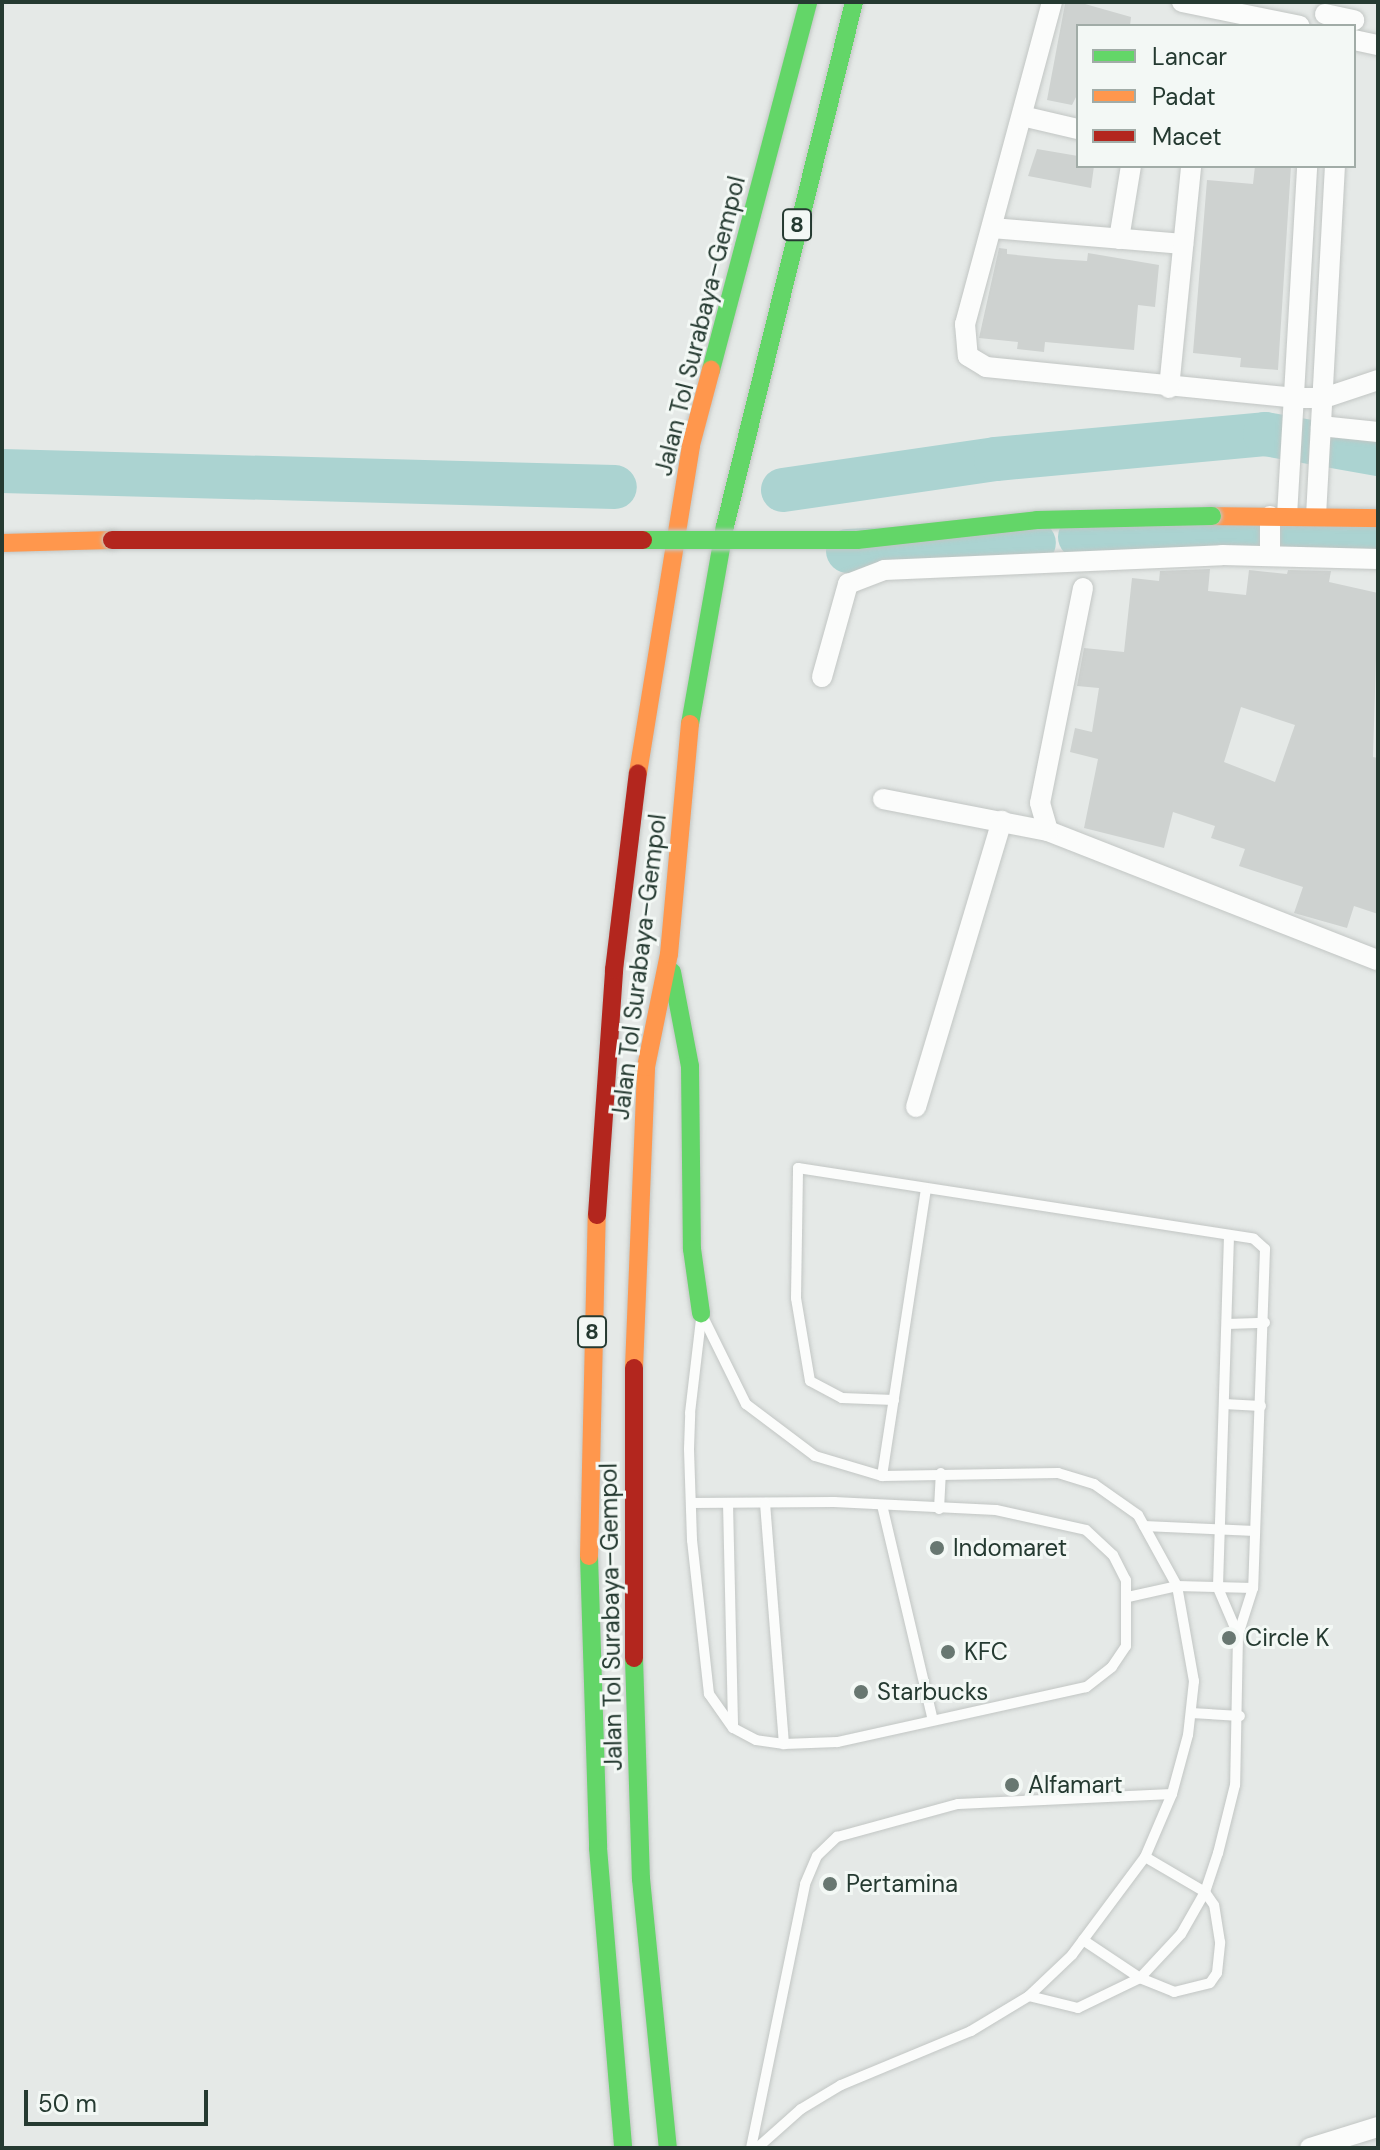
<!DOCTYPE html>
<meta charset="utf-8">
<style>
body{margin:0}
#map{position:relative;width:1380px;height:2150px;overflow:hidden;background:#e5e9e7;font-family:"DM Sans",sans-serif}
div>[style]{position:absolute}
.river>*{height:44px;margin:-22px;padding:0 22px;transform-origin:22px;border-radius:22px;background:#abd3d1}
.building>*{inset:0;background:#ced2d0}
.roads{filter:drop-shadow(0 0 2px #c2c6c4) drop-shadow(0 0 2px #c2c6c4)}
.lane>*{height:10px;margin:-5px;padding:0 5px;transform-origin:5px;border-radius:5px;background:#fbfcfb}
.street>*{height:20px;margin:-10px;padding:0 10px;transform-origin:10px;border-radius:10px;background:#fbfcfb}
.fast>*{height:18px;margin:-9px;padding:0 9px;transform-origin:9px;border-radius:9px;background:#63d668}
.slow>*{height:18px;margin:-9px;padding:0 9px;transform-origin:9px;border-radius:9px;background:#ff974d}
.jam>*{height:18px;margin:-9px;padding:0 9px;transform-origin:9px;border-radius:9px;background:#b3261e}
.bridges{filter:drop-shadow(0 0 2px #c1c6c4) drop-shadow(0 0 2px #c1c6c4)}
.fast-bridge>*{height:18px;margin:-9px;padding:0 9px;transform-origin:9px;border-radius:9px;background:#63d668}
.jam-bridge>*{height:18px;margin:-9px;padding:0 9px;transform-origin:9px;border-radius:9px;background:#b3261e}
.dots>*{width:22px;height:22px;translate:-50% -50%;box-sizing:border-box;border:4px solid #f3f8f5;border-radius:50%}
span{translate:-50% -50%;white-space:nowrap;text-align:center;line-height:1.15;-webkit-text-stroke:6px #f3f8f5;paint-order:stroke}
.shield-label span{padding:2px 6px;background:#f3f8f5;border:2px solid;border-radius:6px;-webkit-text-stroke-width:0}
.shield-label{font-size:22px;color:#253a31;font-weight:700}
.street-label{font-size:24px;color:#253a31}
.poi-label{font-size:24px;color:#253a31}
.left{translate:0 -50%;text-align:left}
.frame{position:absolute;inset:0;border:4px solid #253a31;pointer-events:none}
.legend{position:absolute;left:1076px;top:24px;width:280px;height:144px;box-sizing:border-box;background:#f3f8f5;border:2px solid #a1aca7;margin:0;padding:10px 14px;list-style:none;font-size:24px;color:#253a31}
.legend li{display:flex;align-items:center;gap:16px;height:40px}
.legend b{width:40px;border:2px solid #a1aca7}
.scale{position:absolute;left:24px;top:2090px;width:184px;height:36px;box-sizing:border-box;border:4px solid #253a31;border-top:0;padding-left:10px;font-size:24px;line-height:28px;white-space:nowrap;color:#253a31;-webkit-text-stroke:6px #f3f8f5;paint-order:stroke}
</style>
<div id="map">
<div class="river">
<i style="left:2px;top:471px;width:613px;rotate:1.5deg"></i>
<i style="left:783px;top:490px;width:215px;rotate:-8.3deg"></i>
<i style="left:996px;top:459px;width:270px;rotate:-5.3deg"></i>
<i style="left:1265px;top:434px;width:115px;rotate:10deg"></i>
<i style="left:1080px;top:537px;width:298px;rotate:1deg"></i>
<i style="left:848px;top:551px;width:186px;rotate:-2.5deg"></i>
</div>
<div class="building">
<i style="clip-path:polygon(1078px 2px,1131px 17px,1130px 26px,1078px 26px,1078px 93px,1072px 105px,1047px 100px,1065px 4px)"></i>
<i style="clip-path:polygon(1037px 149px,1078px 156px,1078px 166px,1094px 166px,1091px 188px,1028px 176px)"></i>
<i style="clip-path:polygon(1255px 166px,1291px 166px,1278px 370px,1240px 367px,1241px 358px,1193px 353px,1207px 180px,1253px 184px)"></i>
<i style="clip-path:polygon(999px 248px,1007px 249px,1007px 254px,1056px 259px,1087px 261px,1088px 253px,1159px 265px,1155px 307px,1138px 305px,1134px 350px,1045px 342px,1044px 352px,1017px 349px,1018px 342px,979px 338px)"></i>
<i style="clip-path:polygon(evenodd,1210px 569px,1208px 591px,1246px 595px,1249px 570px,1287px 574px,1288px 570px,1331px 571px,1329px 582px,1378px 593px,1373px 757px,1378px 758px,1378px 914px,1354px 906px,1347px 928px,1294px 913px,1303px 887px,1239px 866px,1245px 849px,1211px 838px,1215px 826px,1173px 812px,1164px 848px,1084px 828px,1098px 759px,1070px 752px,1075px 728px,1092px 732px,1099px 688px,1077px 686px,1084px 648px,1124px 652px,1132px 578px,1159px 581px,1160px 571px,1210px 569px,1241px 707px,1295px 725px,1275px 782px,1224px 762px,1241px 707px)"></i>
</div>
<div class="roads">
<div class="lane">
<i style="left:1229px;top:1236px;width:352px;rotate:91.8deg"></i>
<i style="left:1218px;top:1588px;width:51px;rotate:66.9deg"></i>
<i style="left:704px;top:1319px;width:95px;rotate:63.7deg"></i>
<i style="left:746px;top:1404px;width:86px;rotate:37deg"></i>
<i style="left:815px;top:1456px;width:70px;rotate:16.6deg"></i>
<i style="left:882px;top:1476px;width:176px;rotate:-1deg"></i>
<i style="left:1058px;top:1473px;width:38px;rotate:17deg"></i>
<i style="left:1094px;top:1484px;width:54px;rotate:35.2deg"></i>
<i style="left:1138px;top:1515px;width:81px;rotate:61.2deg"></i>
<i style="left:1177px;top:1586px;width:97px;rotate:79.9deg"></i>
<i style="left:1194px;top:1681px;width:54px;rotate:96.3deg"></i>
<i style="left:1188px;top:1735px;width:61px;rotate:105.2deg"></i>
<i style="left:1172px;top:1794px;width:69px;rotate:113.2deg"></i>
<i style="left:1145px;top:1857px;width:122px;rotate:126.7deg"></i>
<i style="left:1072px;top:1955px;width:59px;rotate:136.4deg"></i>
<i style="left:1029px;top:1996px;width:68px;rotate:148.9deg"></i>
<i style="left:971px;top:2031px;width:141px;rotate:157.4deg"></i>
<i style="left:841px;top:2085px;width:47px;rotate:149deg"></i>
<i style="left:801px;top:2109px;width:59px;rotate:138.4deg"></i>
<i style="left:1227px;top:1324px;width:38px;rotate:-2deg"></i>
<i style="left:894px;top:1400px;width:52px;rotate:-177.8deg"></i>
<i style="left:842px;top:1398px;width:36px;rotate:-152deg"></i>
<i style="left:810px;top:1381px;width:84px;rotate:-99.6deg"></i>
<i style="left:796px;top:1298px;width:130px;rotate:-89.1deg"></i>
<i style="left:798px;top:1168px;width:461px;rotate:8.8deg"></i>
<i style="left:1254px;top:1239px;width:15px;rotate:42deg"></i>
<i style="left:1265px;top:1249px;width:339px;rotate:92deg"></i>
<i style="left:1253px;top:1588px;width:49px;rotate:107.7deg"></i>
<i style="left:1238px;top:1635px;width:150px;rotate:91.1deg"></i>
<i style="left:1235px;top:1785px;width:70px;rotate:104deg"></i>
<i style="left:1218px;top:1853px;width:41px;rotate:108.4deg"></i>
<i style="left:1205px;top:1892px;width:48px;rotate:119.7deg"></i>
<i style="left:1181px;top:1934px;width:60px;rotate:133deg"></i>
<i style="left:1140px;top:1978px;width:69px;rotate:154.2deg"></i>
<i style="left:1078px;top:2008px;width:50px;rotate:-166.2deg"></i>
<i style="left:1224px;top:1404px;width:37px;rotate:3deg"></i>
<i style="left:882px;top:1476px;width:289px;rotate:-81.3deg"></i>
<i style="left:691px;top:1503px;width:143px;rotate:-0.4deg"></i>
<i style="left:834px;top:1502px;width:162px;rotate:2.8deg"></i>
<i style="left:996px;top:1510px;width:92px;rotate:12.5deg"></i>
<i style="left:1086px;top:1530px;width:37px;rotate:43deg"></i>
<i style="left:1113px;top:1555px;width:28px;rotate:63deg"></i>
<i style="left:1126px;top:1580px;width:66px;rotate:90deg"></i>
<i style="left:1126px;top:1646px;width:25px;rotate:124deg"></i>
<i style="left:1112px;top:1667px;width:33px;rotate:142deg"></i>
<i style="left:1086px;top:1687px;width:255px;rotate:167.5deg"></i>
<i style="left:837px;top:1742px;width:53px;rotate:177.8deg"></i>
<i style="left:784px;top:1744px;width:28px;rotate:-172deg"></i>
<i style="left:756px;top:1740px;width:26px;rotate:-152deg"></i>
<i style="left:733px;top:1728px;width:42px;rotate:-125.2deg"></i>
<i style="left:709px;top:1694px;width:155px;rotate:-96.3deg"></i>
<i style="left:692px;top:1540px;width:91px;rotate:-91.9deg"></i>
<i style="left:689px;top:1449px;width:36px;rotate:-88deg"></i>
<i style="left:690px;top:1413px;width:95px;rotate:-83.3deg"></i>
<i style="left:728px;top:1503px;width:225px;rotate:88.7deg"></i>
<i style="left:765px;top:1503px;width:242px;rotate:85.5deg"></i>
<i style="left:882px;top:1505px;width:221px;rotate:76.7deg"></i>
<i style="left:939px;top:1509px;width:36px;rotate:-87deg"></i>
<i style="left:1144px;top:1526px;width:111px;rotate:2.6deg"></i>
<i style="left:1128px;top:1597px;width:50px;rotate:-12.7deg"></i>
<i style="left:1177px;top:1586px;width:76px;rotate:1.5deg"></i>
<i style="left:1191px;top:1713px;width:49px;rotate:3.5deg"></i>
<i style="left:1083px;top:1940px;width:69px;rotate:33.7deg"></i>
<i style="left:1140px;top:1978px;width:37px;rotate:22deg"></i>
<i style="left:1174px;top:1992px;width:37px;rotate:-14deg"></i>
<i style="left:1210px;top:1983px;width:12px;rotate:-55deg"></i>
<i style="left:1217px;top:1973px;width:31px;rotate:-84deg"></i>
<i style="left:1220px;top:1942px;width:37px;rotate:-99deg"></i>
<i style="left:1214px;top:1905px;width:16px;rotate:-125deg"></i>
<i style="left:1205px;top:1892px;width:69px;rotate:-149.7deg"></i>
<i style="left:751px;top:2148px;width:269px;rotate:-78.4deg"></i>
<i style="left:805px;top:1884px;width:30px;rotate:-67deg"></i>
<i style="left:817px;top:1856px;width:28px;rotate:-44deg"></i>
<i style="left:837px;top:1837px;width:125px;rotate:-15.3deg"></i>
<i style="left:958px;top:1804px;width:214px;rotate:-2.7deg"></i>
</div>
<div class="street">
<i style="left:1052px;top:2px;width:334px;rotate:105.1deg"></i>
<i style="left:965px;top:324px;width:32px;rotate:85deg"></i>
<i style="left:968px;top:356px;width:21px;rotate:31deg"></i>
<i style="left:986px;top:367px;width:311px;rotate:5.7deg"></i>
<i style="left:1295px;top:398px;width:29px"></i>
<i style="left:1324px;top:398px;width:57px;rotate:-18.4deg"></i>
<i style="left:1182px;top:2px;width:120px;rotate:11.5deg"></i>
<i style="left:1325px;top:14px;width:30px;rotate:12deg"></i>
<i style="left:1354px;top:40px;width:25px;rotate:12deg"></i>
<i style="left:1022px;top:116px;width:57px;rotate:13.1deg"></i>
<i style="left:992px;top:228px;width:192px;rotate:4.8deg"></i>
<i style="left:1119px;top:239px;width:74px;rotate:-80.7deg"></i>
<i style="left:1169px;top:388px;width:223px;rotate:-84.3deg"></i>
<i style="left:1321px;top:426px;width:57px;rotate:6deg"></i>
<i style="left:1270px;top:516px;width:40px;rotate:90deg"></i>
<i style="left:1287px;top:516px;width:351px;rotate:-86.7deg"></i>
<i style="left:1316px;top:516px;width:351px;rotate:-86.9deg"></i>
<i style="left:1083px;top:588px;width:219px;rotate:101.3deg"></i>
<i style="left:1040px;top:803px;width:29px;rotate:74deg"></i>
<i style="left:1048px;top:831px;width:354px;rotate:21.4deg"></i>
<i style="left:822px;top:677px;width:97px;rotate:-74.4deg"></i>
<i style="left:848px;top:584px;width:39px;rotate:-21deg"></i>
<i style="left:884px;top:570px;width:338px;rotate:-2.5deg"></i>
<i style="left:1222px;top:555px;width:156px;rotate:1.5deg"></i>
<i style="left:883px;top:799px;width:168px;rotate:11deg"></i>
<i style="left:916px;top:1107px;width:299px;rotate:-73.3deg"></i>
<i style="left:1310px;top:2148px;width:71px;rotate:-17.2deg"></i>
</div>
<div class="fast">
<i style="left:711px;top:370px;width:381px;rotate:-75.2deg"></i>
<i style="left:690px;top:724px;width:201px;rotate:-80deg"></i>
<i style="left:725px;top:526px;width:540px;rotate:-76.17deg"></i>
<i style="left:672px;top:972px;width:96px;rotate:79.2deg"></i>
<i style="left:690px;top:1066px;width:183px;rotate:89.4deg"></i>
<i style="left:692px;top:1249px;width:65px;rotate:82deg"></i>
<i style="left:589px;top:1556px;width:292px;rotate:88.2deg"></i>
<i style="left:598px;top:1848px;width:301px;rotate:85.2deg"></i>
<i style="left:634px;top:1658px;width:221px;rotate:88.2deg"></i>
<i style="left:641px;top:1879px;width:270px;rotate:84.3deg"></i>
</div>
<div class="slow">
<i style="left:1212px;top:516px;width:166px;rotate:0.7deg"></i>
<i style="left:2px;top:543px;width:110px;rotate:-1.6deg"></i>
<i style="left:638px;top:773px;width:332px;rotate:-80.8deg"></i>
<i style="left:691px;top:445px;width:78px;rotate:-75.1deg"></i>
<i style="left:634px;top:1368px;width:301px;rotate:-87.7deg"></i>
<i style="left:646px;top:1067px;width:115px;rotate:-78.5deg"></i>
<i style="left:669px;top:954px;width:231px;rotate:-84.8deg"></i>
<i style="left:589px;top:1556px;width:341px;rotate:-88.7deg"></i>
</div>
<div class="jam">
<i style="left:597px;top:1215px;width:246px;rotate:-86deg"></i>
<i style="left:614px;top:970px;width:198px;rotate:-83.1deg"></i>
<i style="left:634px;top:1368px;width:290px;rotate:90deg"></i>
</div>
</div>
<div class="bridges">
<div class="fast-bridge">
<i style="left:643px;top:540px;width:214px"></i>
<i style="left:857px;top:540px;width:181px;rotate:-6.3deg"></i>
<i style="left:1037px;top:520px;width:175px;rotate:-1.3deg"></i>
</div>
<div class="jam-bridge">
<i style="left:112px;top:540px;width:531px"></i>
</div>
</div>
<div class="dots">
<i style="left:937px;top:1548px;background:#687771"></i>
<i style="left:1229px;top:1638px;background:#687771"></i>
<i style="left:948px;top:1652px;background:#687771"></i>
<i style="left:861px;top:1692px;background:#687771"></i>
<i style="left:1012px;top:1785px;background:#687771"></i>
<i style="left:830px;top:1884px;background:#687771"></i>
</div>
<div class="shield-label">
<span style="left:797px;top:225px">8</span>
<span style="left:592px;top:1332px">8</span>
</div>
<div class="street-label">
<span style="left:700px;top:326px;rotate:-76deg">Jalan Tol Surabaya–Gempol</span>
<span style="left:639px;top:967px;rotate:-83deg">Jalan Tol Surabaya–Gempol</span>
<span style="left:611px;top:1617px;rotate:-91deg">Jalan Tol Surabaya–Gempol</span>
</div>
<div class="poi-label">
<span class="left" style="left:953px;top:1548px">Indomaret</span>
<span class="left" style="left:1245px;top:1638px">Circle K</span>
<span class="left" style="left:964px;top:1652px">KFC</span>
<span class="left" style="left:877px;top:1692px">Starbucks</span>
<span class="left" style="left:1028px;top:1785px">Alfamart</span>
<span class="left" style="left:846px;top:1884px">Pertamina</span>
</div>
<div class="frame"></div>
<ul class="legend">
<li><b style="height:10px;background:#63d668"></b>Lancar</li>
<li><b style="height:10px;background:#ff974d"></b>Padat</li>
<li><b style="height:10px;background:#b3261e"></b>Macet</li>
</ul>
<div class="scale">50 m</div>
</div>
